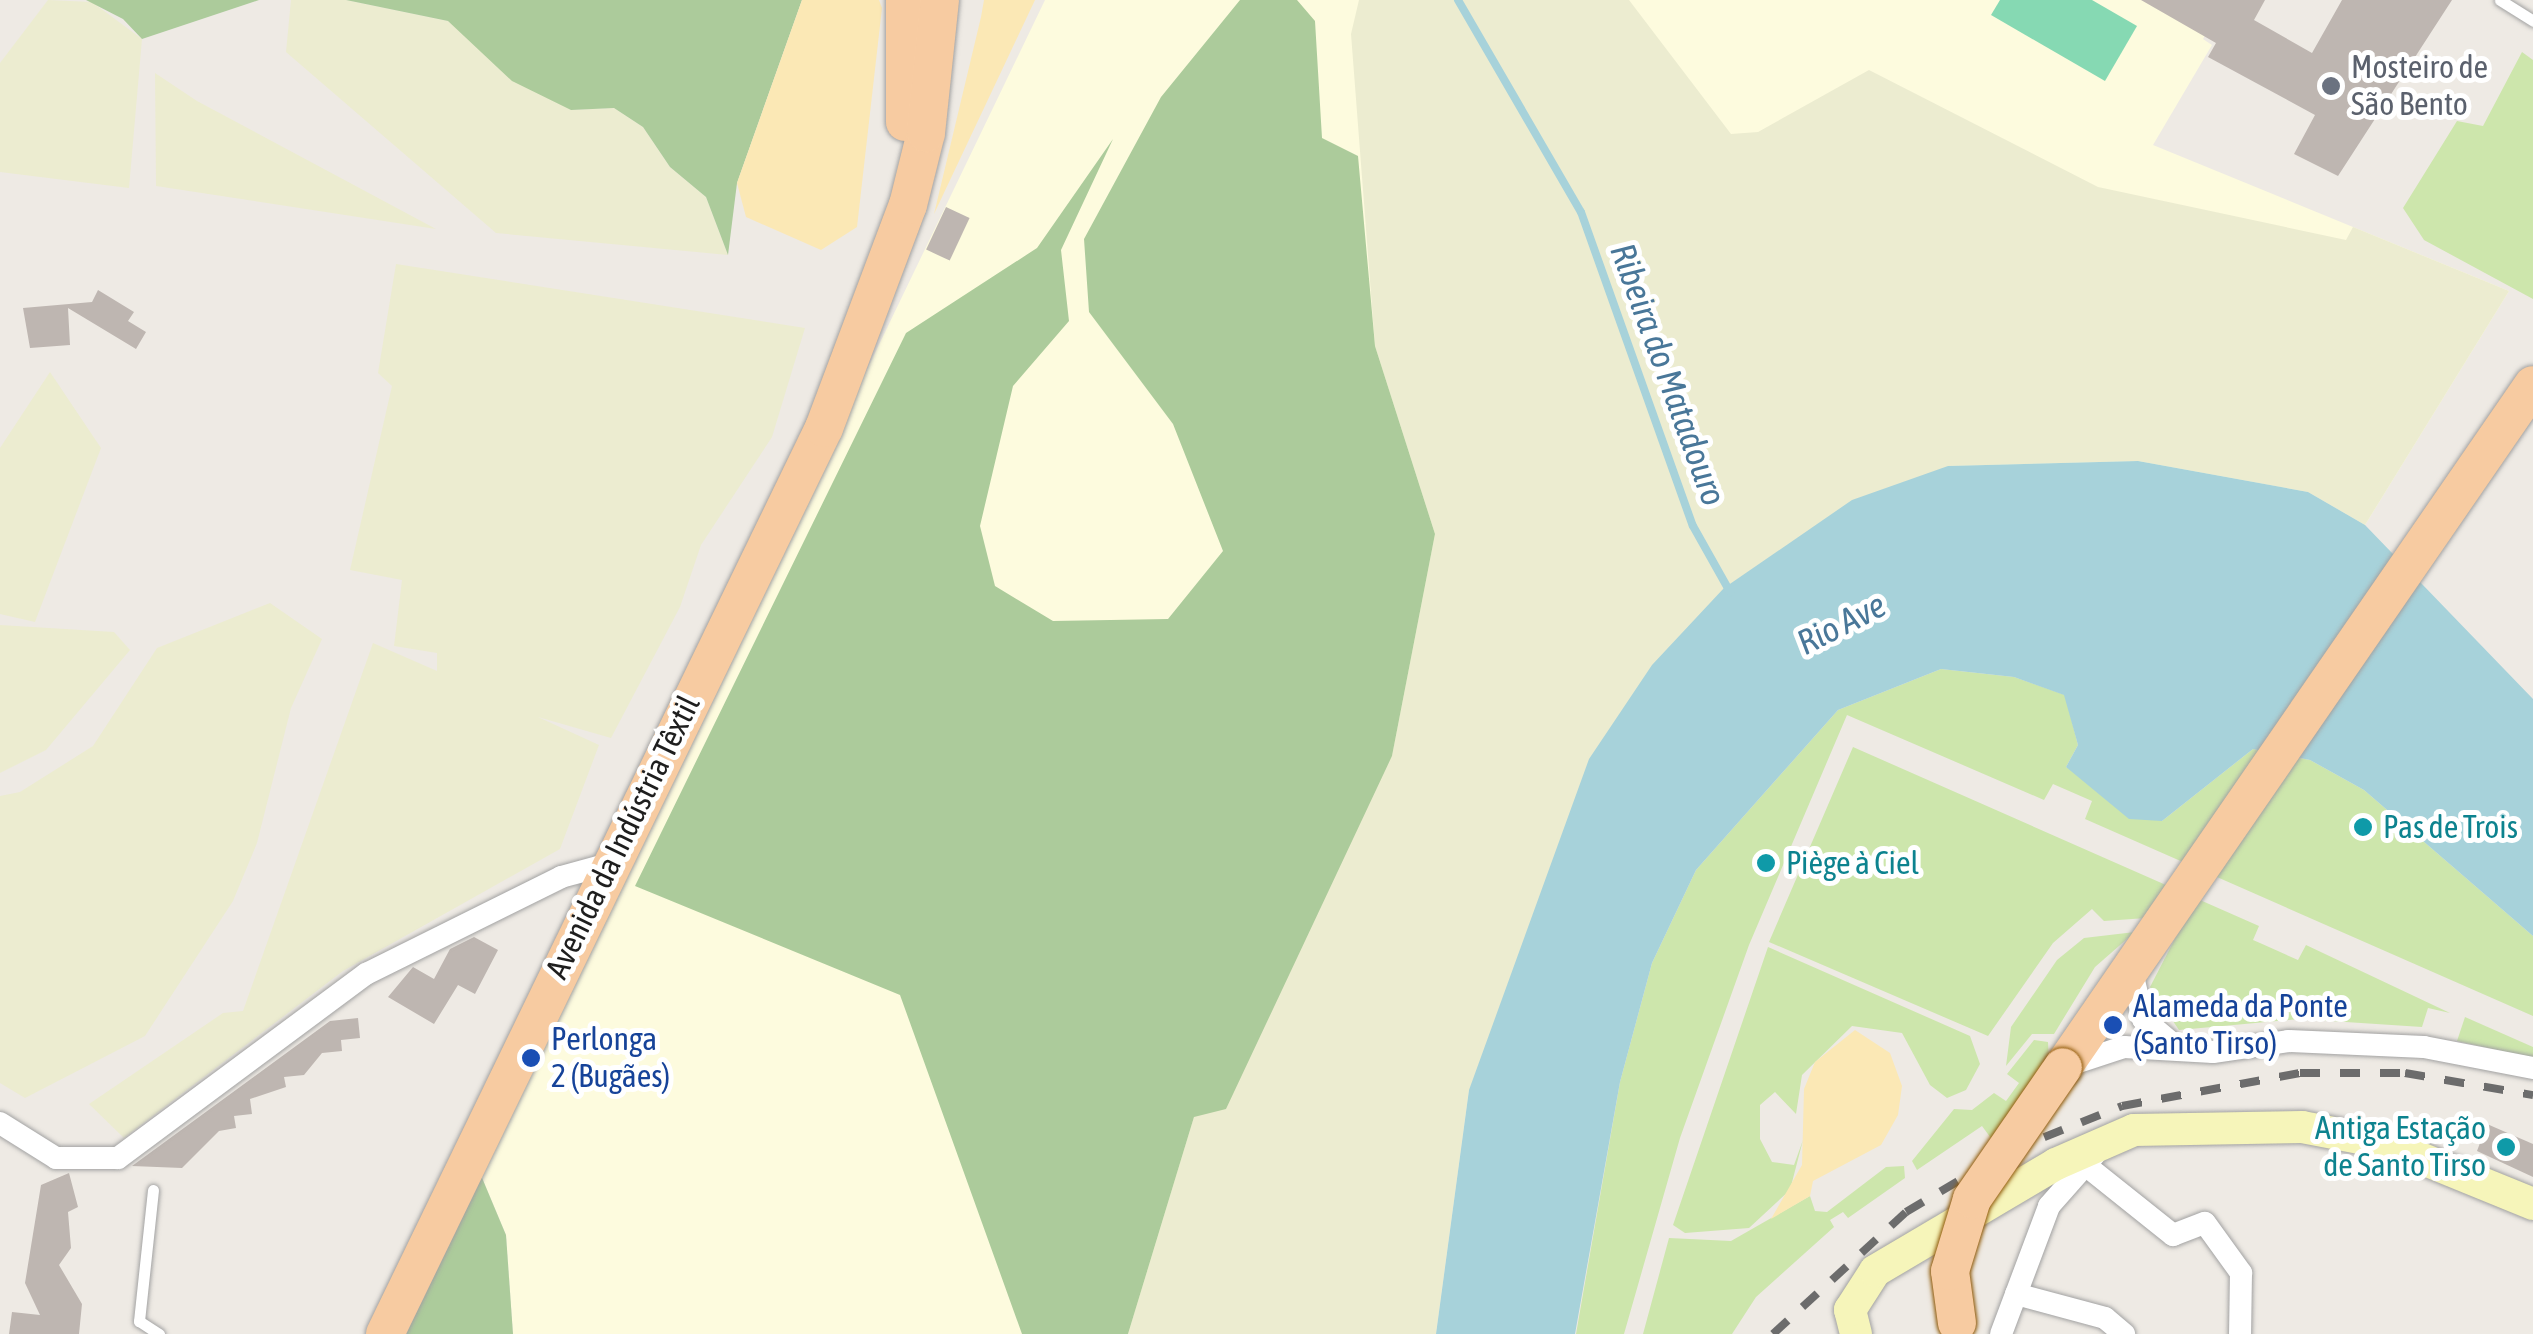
<!DOCTYPE html>
<meta charset="utf-8">
<style>
body{margin:0}
#map{position:relative;width:2533px;height:1334px;overflow:hidden;background:#eeeae4;font-family:"Asap Condensed",sans-serif}
div>[style]{position:absolute}
.education>*{inset:0;background:#fdfbde}
.farmland>*{inset:0;background:#ececd0}
.grass>*{inset:0;background:#cde6ac}
.forest>*{inset:0;background:#accb9b}
.sand>*{inset:0;background:#fbe8b5}
.pitch>*{inset:0;background:#86d9b3}
.water>*{inset:0;background:#a7d2da}
.stream>*{height:8px;margin:-4px;padding:0 4px;transform-origin:4px;border-radius:4px;background:#a7d2da}
.building>*{inset:0;background:#beb6b1;transform-origin:0 0}
.roads{filter:drop-shadow(0 0 2px #a2a2a2) drop-shadow(0 0 2px #a2a2a2)}
.lane>*{height:11px;margin:-5.5px;padding:0 5.5px;transform-origin:5.5px;border-radius:5.5px;background:#fff}
.street>*{height:22px;margin:-11px;padding:0 11px;transform-origin:11px;border-radius:11px;background:#fff}
.secondary>*{height:32px;margin:-16px;padding:0 16px;transform-origin:16px;border-radius:16px;background:#f6f5ba}
.primary>*{height:38px;margin:-19px;padding:0 19px;transform-origin:19px;border-radius:19px;background:#f7cba1}
.rail>*{height:8px;margin-top:-4px;transform-origin:0;background:repeating-linear-gradient(90deg,#6c6c6c 0 20px,transparent 0 40px)}
.bridges{filter:drop-shadow(0 0 2px #8f5908) drop-shadow(0 0 2px #8f5908)}
.primary-bridge>*{height:38px;margin:-19px;padding:0 19px;transform-origin:19px;border-radius:19px;background:#f7cba1}
.dots>*{width:28px;height:28px;translate:-50% -50%;box-sizing:border-box;border:5px solid #fff;border-radius:50%}
span{translate:-50% -50%;white-space:nowrap;text-align:center;line-height:1.15;-webkit-text-stroke:10px #fff;paint-order:stroke}
.worship-label{font-size:32px;color:#5b616d}
.left{translate:0 -50%;text-align:left}
.culture-label{font-size:32px;color:#0d838f}
.right{translate:-100% -50%;text-align:right}
.street-label{font-size:32px;color:#1e1e1e}
.transit-label{font-size:32px;color:#164399}
.water-label{font-size:35px;color:#497799;font-style:italic}
</style>
<div id="map">
<div class="education">
<i style="clip-path:polygon(1045px 0,2226px 0,2203px 39px,2212px 45px,2153px 145px,2509px 291px,2365px 525px,2308px 492px,1948px 466px,1469px 1090px,1436px 1334px,513px 1334px,506px 1235px,480px 1173px)"></i>
</div>
<div class="farmland">
<i style="clip-path:polygon(48px 0,92px 2px,142px 39px,129px 188px,0 172px,0 63px)"></i>
<i style="clip-path:polygon(291px 0,346px 0,448px 21px,571px 110px,614px 108px,643px 127px,670px 167px,706px 197px,728px 255px,496px 233px,286px 52px)"></i>
<i style="clip-path:polygon(1359px 0,1629px 0,1731px 134px,1758px 132px,1869px 70px,2098px 187px,2346px 240px,2353px 227px,2509px 291px,2365px 525px,2308px 492px,2138px 461px,1948px 466px,1469px 1090px,1436px 1334px,1128px 1334px,1194px 1117px,1392px 756px,1435px 534px,1375px 346px,1351px 34px)"></i>
<i style="clip-path:polygon(155px 73px,197px 101px,436px 229px,156px 186px)"></i>
<i style="clip-path:polygon(396px 264px,805px 328px,772px 437px,701px 545px,680px 607px,611px 738px,538px 717px,599px 745px,560px 849px,343px 971px,124px 1138px,89px 1104px,223px 1013px,243px 1011px,373px 643px,437px 671px,437px 653px,394px 646px,402px 580px,350px 570px,392px 386px,378px 373px)"></i>
<i style="clip-path:polygon(50px 372px,101px 448px,35px 622px,0 614px,0 448px)"></i>
<i style="clip-path:polygon(270px 603px,322px 639px,291px 708px,257px 843px,233px 901px,145px 1036px,25px 1098px,0 1083px,0 796px,20px 792px,93px 746px,157px 648px)"></i>
<i style="clip-path:polygon(0 625px,114px 632px,130px 650px,46px 750px,0 773px)"></i>
</div>
<div class="grass">
<i style="clip-path:polygon(2522px 52px,2533px 60px,2533px 299px,2424px 240px,2403px 208px,2457px 121px,2483px 126px)"></i>
<i style="clip-path:polygon(1941px 669px,2014px 677px,2065px 695px,2078px 745px,2066px 767px,2162px 821px,2253px 749px,2310px 760px,2364px 790px,2533px 936px,2533px 1016px,2085px 819px,2092px 801px,2053px 784px,2044px 800px,1847px 715px,1749px 945px,1680px 1138px,1624px 1334px,1576px 1334px,1620px 1082px,1652px 963px,1696px 870px,1838px 710px)"></i>
<i style="clip-path:polygon(1853px 747px,2259px 926px,2253px 940px,2260px 943px,2298px 960px,2306px 945px,2450px 1013px,2428px 1008px,2422px 1027px,2300px 1019px,2179px 1030px,2150px 987px,2181px 927px,2146px 918px,2104px 921px,2092px 909px,2053px 943px,1988px 1036px,1769px 942px)"></i>
<i style="clip-path:polygon(2135px 932px,2095px 967px,2054px 1034px,2032px 1034px,2006px 1066px,2011px 1027px,2057px 960px,2084px 938px)"></i>
<i style="clip-path:polygon(1768px 947px,1970px 1036px,1980px 1064px,1966px 1090px,1947px 1098px,1930px 1085px,1902px 1033px,1852px 1026px,1802px 1075px,1796px 1114px,1775px 1092px,1760px 1105px,1760px 1139px,1772px 1162px,1794px 1165px,1803px 1140px,1790px 1190px,1749px 1228px,1685px 1233px,1673px 1225px)"></i>
<i style="clip-path:polygon(2465px 1017px,2533px 1047px,2533px 1058px,2457px 1041px)"></i>
<i style="clip-path:polygon(2034px 1040px,2048px 1042px,2049px 1059px,1993px 1141px,1982px 1126px,1917px 1170px,1912px 1161px,1954px 1109px,1972px 1110px,1994px 1093px,2006px 1101px,2019px 1083px,2007px 1074px)"></i>
<i style="clip-path:polygon(1904px 1166px,1905px 1178px,1848px 1218px,1843px 1212px,1830px 1220px,1834px 1227px,1756px 1297px,1732px 1334px,1643px 1334px,1669px 1238px,1731px 1241px,1810px 1196px,1815px 1211px,1827px 1212px,1886px 1167px)"></i>
</div>
<div class="forest">
<i style="clip-path:polygon(86px 0,259px 0,142px 39px,123px 19px)"></i>
<i style="clip-path:polygon(346px 0,802px 0,737px 183px,728px 255px,706px 197px,670px 167px,643px 127px,614px 108px,571px 110px,512px 81px,448px 21px)"></i>
<i style="clip-path:polygon(1240px 0,1297px 0,1315px 21px,1322px 138px,1358px 156px,1375px 346px,1435px 534px,1392px 756px,1226px 1109px,1194px 1117px,1128px 1334px,1022px 1334px,900px 995px,635px 886px,906px 333px,1037px 248px,1113px 139px,1061px 250px,1069px 321px,1013px 386px,980px 526px,995px 586px,1053px 621px,1168px 619px,1223px 551px,1173px 424px,1089px 312px,1084px 239px,1161px 97px)"></i>
<i style="clip-path:polygon(480px 1173px,506px 1235px,513px 1334px,406px 1334px)"></i>
</div>
<div class="sand">
<i style="clip-path:polygon(802px 0,879px 0,882px 8px,857px 227px,821px 250px,746px 217px,737px 183px)"></i>
<i style="clip-path:polygon(984px 0,1035px 0,934px 214px,981px 17px)"></i>
<i style="clip-path:polygon(1855px 1030px,1890px 1053px,1902px 1086px,1898px 1115px,1881px 1145px,1813px 1181px,1810px 1196px,1771px 1219px,1802px 1165px,1804px 1089px,1815px 1062px)"></i>
</div>
<div class="pitch">
<i style="clip-path:polygon(2000px 0,2092px 0,2137px 26px,2105px 81px,1991px 15px)"></i>
</div>
<div class="water">
<i style="clip-path:polygon(2138px 461px,2308px 492px,2365px 525px,2533px 699px,2533px 936px,2364px 790px,2310px 760px,2253px 749px,2162px 821px,2129px 819px,2066px 767px,2078px 745px,2064px 695px,2014px 677px,1941px 669px,1838px 710px,1696px 870px,1652px 963px,1620px 1082px,1575px 1334px,1436px 1334px,1469px 1090px,1589px 759px,1652px 665px,1724px 588px,1852px 500px,1948px 466px)"></i>
</div>
<div class="stream">
<i style="left:1458px;top:0;width:245px;rotate:59.9deg"></i>
<i style="left:1581px;top:212px;width:333px;rotate:70.4deg"></i>
<i style="left:1693px;top:526px;width:76px;rotate:60.7deg"></i>
</div>
<div class="building">
<i style="clip-path:polygon(2141px 0,2265px 0,2254px 20px,2312px 53px,2342px 0,2452px 0,2338px 176px,2294px 154px,2315px 115px,2208px 57px,2216px 43px)"></i>
<i style="left:946px;top:207px;width:26px;height:47px;rotate:25deg"></i>
<i style="clip-path:polygon(98px 290px,134px 312px,128px 321px,146px 332px,136px 349px,68px 308px,70px 345px,30px 348px,23px 308px,92px 302px)"></i>
<i style="clip-path:polygon(474px 937px,498px 950px,475px 994px,458px 985px,434px 1024px,388px 997px,413px 967px,434px 979px,450px 949px)"></i>
<i style="clip-path:polygon(358px 1018px,360px 1038px,341px 1040px,342px 1051px,322px 1053px,304px 1075px,284px 1077px,286px 1087px,250px 1099px,252px 1114px,234px 1116px,236px 1128px,219px 1131px,182px 1168px,132px 1166px,330px 1021px)"></i>
<i style="clip-path:polygon(2487px 1124px,2533px 1144px,2533px 1177px,2477px 1151px)"></i>
<i style="clip-path:polygon(69px 1173px,78px 1207px,68px 1212px,71px 1248px,59px 1265px,82px 1304px,79px 1334px,9px 1334px,12px 1312px,40px 1315px,25px 1283px,41px 1185px)"></i>
</div>
<div class="roads">
<div class="lane">
<i style="left:2500px;top:0;width:39px;rotate:32deg"></i>
<i style="left:153px;top:1190px;width:132px;rotate:96.1deg"></i>
<i style="left:139px;top:1321px;width:24px;rotate:33deg"></i>
</div>
<div class="street">
<i style="left:2131px;top:968px;width:52px;rotate:76.8deg"></i>
<i style="left:2143px;top:1019px;width:48px;rotate:40deg"></i>
<i style="left:2063px;top:1067px;width:64px;rotate:-18.2deg"></i>
<i style="left:2124px;top:1047px;width:89px;rotate:3.2deg"></i>
<i style="left:2213px;top:1052px;width:76px;rotate:-8.3deg"></i>
<i style="left:2288px;top:1041px;width:136px;rotate:2.5deg"></i>
<i style="left:2424px;top:1047px;width:111px;rotate:10.9deg"></i>
<i style="left:0;top:1123px;width:66px;rotate:32deg"></i>
<i style="left:56px;top:1158px;width:62px"></i>
<i style="left:118px;top:1158px;width:309px;rotate:-36.6deg"></i>
<i style="left:366px;top:974px;width:218px;rotate:-26.4deg"></i>
<i style="left:561px;top:877px;width:50px;rotate:-15.2deg"></i>
<i style="left:2084px;top:1164px;width:114px;rotate:38.6deg"></i>
<i style="left:2173px;top:1235px;width:34px;rotate:-21deg"></i>
<i style="left:2205px;top:1223px;width:62px;rotate:54.2deg"></i>
<i style="left:2241px;top:1273px;width:61px;rotate:90.9deg"></i>
<i style="left:2016px;top:1294px;width:92px;rotate:15.1deg"></i>
<i style="left:2105px;top:1318px;width:25px;rotate:40deg"></i>
<i style="left:2001px;top:1334px;width:137px;rotate:-69.4deg"></i>
<i style="left:2049px;top:1206px;width:69px;rotate:-48.5deg"></i>
</div>
<div class="secondary">
<i style="left:1856px;top:1334px;width:25px;rotate:-104deg"></i>
<i style="left:1850px;top:1310px;width:46px;rotate:-57.3deg"></i>
<i style="left:1875px;top:1271px;width:210px;rotate:-30.6deg"></i>
<i style="left:2056px;top:1164px;width:85px;rotate:-23.6deg"></i>
<i style="left:2134px;top:1130px;width:168px;rotate:-1deg"></i>
<i style="left:2302px;top:1127px;width:80px;rotate:10.8deg"></i>
<i style="left:2381px;top:1142px;width:164px;rotate:22.2deg"></i>
</div>
<div class="primary">
<i style="left:905px;top:122px;width:122px;rotate:-90deg"></i>
<i style="left:2063px;top:1067px;width:828px;rotate:-55.43deg"></i>
<i style="left:385px;top:1334px;width:1007px;rotate:-64.15deg"></i>
<i style="left:824px;top:428px;width:238px;rotate:-69.4deg"></i>
<i style="left:908px;top:205px;width:74px;rotate:-76deg"></i>
<i style="left:926px;top:133px;width:134px;rotate:-84deg"></i>
</div>
</div>
<div class="rail">
<i style="left:1773px;top:1334px;width:180px;rotate:-42.5deg"></i>
<i style="left:1906px;top:1212px;width:117px;rotate:-30.7deg"></i>
<i style="left:2007px;top:1152px;width:124px;rotate:-21.8deg"></i>
<i style="left:2122px;top:1106px;width:181px;rotate:-10.5deg"></i>
<i style="left:2300px;top:1073px;width:105px"></i>
<i style="left:2405px;top:1073px;width:130px;rotate:9.8deg"></i>
</div>
<div class="bridges">
<div class="primary-bridge">
<i style="left:1957px;top:1323px;width:52px;rotate:-97.7deg"></i>
<i style="left:1950px;top:1271px;width:75px;rotate:-73deg"></i>
<i style="left:1972px;top:1199px;width:160px;rotate:-55.4deg"></i>
</div>
</div>
<div class="dots">
<i style="left:2331px;top:86px;background:#6b7280"></i>
<i style="left:2363px;top:827px;background:#0f9aa8"></i>
<i style="left:1766px;top:863px;background:#0f9aa8"></i>
<i style="left:2113px;top:1025px;background:#1a4fb4"></i>
<i style="left:531px;top:1058px;background:#1a4fb4"></i>
<i style="left:2506px;top:1147px;background:#0f9aa8"></i>
</div>
<div class="worship-label">
<span class="left" style="left:2351px;top:86px">Mosteiro de<br>São Bento</span>
</div>
<div class="culture-label">
<span class="left" style="left:2383px;top:827px">Pas de Trois</span>
<span class="left" style="left:1786px;top:863px">Piège à Ciel</span>
<span class="right" style="left:2486px;top:1147px">Antiga Estação<br>de Santo Tirso</span>
</div>
<div class="street-label">
<span style="left:623px;top:837px;rotate:-64deg">Avenida da Indústria Têxtil</span>
</div>
<div class="transit-label">
<span class="left" style="left:2133px;top:1025px">Alameda da Ponte<br>(Santo Tirso)</span>
<span class="left" style="left:551px;top:1058px">Perlonga<br>2 (Bugães)</span>
</div>
<div class="water-label">
<span style="left:1669px;top:374px;rotate:70deg">Ribeira do Matadouro</span>
<span style="left:1841px;top:623px;rotate:-27deg">Rio Ave</span>
</div>
</div>
